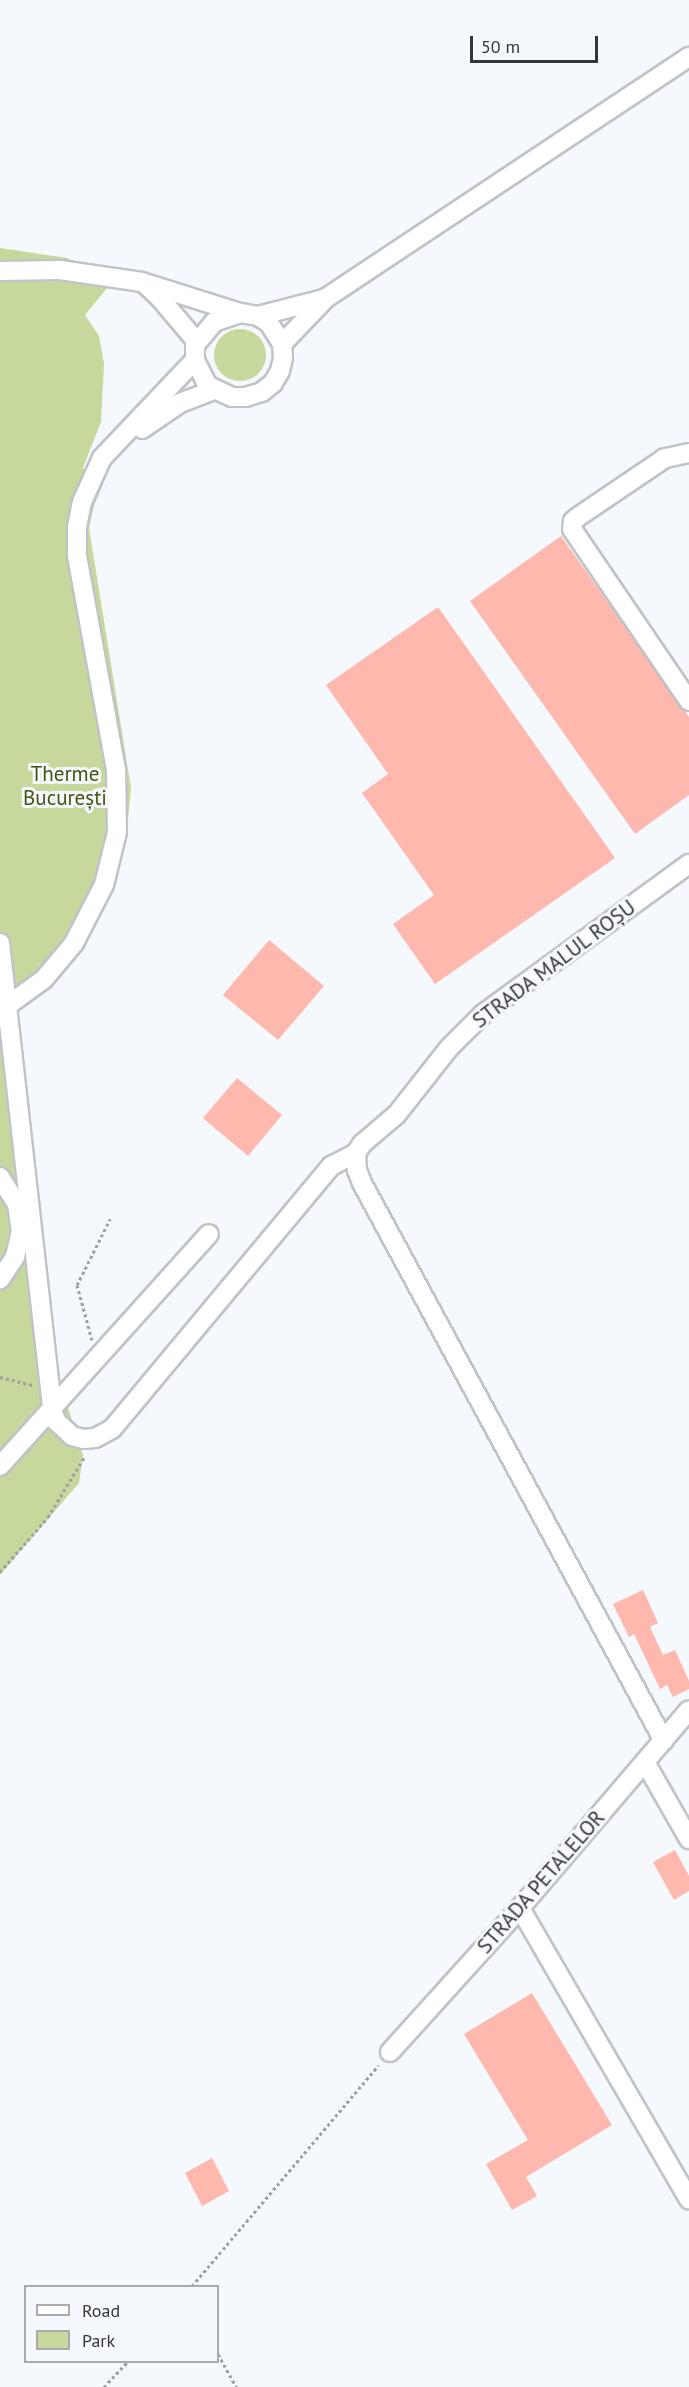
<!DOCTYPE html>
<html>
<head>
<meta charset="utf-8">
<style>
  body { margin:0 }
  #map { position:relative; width:689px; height:2387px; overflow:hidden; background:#f5f8fd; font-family:"PT Sans",sans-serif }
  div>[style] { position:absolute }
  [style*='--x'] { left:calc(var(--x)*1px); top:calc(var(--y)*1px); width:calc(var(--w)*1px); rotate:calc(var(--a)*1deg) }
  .green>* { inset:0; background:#c6d89b }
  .round { border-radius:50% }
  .building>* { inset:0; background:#feb8ae }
  .path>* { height:3px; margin-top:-1.5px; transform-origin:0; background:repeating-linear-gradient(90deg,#9d9fa3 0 3px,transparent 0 6px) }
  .roads { filter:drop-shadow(2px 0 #c0c3c7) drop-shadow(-2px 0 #c0c3c7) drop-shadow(0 2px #c0c3c7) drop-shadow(0 -2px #c0c3c7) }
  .minor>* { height:18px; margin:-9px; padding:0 9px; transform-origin:9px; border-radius:9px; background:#fff }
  span { translate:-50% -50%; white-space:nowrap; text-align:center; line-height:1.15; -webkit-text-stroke:6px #f5f8fd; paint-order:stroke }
  .park-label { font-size:21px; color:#45530f }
  .street-label { font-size:21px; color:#353638 }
  .legend { position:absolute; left:24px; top:2285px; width:195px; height:78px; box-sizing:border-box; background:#f5f8fd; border:2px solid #a8aaae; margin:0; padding:8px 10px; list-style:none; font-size:18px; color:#353638 }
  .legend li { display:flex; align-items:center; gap:12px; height:30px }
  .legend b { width:30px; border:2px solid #a8aaae }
  .scale { position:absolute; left:470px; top:36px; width:128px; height:27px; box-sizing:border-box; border:3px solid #353638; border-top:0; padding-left:8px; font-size:18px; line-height:21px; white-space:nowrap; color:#353638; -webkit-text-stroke:4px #f5f8fd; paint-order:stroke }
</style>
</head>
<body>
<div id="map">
  <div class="green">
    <div style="clip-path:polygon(0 248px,67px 258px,112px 282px,85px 315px,99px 336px,104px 364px,101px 422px,83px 468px,103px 484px,94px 506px,89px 528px,131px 788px,126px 842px,103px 910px,90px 934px,55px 980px,9px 1007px,61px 1386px,83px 1455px,79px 1483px,0 1575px)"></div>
    <div class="round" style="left:214px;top:329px;width:52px;height:52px"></div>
  </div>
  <div class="building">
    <div style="clip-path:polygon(561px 536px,689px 717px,689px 795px,635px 834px,470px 601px)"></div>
    <div style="clip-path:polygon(438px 607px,615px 858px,435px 984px,393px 924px,434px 895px,362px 793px,388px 774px,326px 685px)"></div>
    <div style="clip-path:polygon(269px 940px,324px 986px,278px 1040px,223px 995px)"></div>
    <div style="clip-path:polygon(237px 1078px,282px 1115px,248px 1156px,203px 1118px)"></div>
    <div style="clip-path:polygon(643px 1590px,658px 1623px,650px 1627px,663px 1655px,675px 1650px,689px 1681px,689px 1689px,673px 1697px,667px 1685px,660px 1689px,634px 1634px,629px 1637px,613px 1604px)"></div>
    <div style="clip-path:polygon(675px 1850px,689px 1876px,689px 1891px,674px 1900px,653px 1862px)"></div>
    <div style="clip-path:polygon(532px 1993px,612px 2125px,526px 2177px,537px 2196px,512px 2210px,486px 2164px,528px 2140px,464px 2034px)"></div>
    <div style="clip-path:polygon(212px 2158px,229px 2191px,202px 2206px,185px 2173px)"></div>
  </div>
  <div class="path">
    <div style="--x:92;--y:1340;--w:57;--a:-105.3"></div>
    <div style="--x:77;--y:1285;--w:74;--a:-63.4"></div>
    <div style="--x:0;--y:1377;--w:33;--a:14"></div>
    <div style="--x:0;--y:1572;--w:73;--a:-48.9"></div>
    <div style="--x:48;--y:1517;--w:71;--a:-58.8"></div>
    <div style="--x:192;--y:2286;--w:289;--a:-49.8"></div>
    <div style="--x:218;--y:2354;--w:38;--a:61"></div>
    <div style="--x:104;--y:2387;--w:34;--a:-47"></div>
  </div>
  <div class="roads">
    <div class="minor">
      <div style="--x:0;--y:271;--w:60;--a:-1"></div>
      <div style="--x:60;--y:270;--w:83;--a:8.3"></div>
      <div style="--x:142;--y:282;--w:103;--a:17.6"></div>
      <div style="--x:146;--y:285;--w:18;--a:43"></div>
      <div style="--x:159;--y:297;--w:59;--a:49.8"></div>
      <div style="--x:240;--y:313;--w:18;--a:9"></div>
      <div style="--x:258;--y:316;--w:13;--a:32"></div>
      <div style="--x:269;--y:323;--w:25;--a:58"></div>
      <div style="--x:282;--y:344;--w:14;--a:86"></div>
      <div style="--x:283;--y:358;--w:13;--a:103"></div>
      <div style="--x:280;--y:371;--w:14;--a:120"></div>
      <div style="--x:273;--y:383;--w:14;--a:141"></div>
      <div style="--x:262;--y:392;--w:17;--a:163"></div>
      <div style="--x:246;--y:397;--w:14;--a:180"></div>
      <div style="--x:232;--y:397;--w:26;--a:-155"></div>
      <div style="--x:208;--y:386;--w:29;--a:-117"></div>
      <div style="--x:195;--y:360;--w:15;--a:-90"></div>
      <div style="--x:195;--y:345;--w:30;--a:-50"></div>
      <div style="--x:214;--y:322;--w:28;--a:-19"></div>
      <div style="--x:258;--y:316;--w:68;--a:-14.4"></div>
      <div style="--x:282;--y:344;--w:64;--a:-46.3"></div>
      <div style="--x:326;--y:298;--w:436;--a:-33.6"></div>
      <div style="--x:142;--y:429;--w:46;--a:-34.4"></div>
      <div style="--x:180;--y:403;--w:36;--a:-21"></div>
      <div style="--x:689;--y:453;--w:25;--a:168"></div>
      <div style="--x:665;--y:458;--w:105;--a:145.9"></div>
      <div style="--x:578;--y:517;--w:6;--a:141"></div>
      <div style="--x:573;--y:521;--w:8;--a:97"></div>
      <div style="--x:572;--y:529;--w:208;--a:55.8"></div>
      <div style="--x:0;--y:943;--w:469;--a:83.6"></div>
      <div style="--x:52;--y:1409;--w:13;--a:72"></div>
      <div style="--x:56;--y:1421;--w:22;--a:43"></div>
      <div style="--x:72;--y:1436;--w:12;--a:14"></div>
      <div style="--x:84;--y:1439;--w:11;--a:-5"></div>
      <div style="--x:95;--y:1438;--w:19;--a:-28"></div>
      <div style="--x:112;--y:1429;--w:342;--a:-50.2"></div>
      <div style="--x:331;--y:1166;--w:28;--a:-27"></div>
      <div style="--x:0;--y:1011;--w:54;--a:-36"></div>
      <div style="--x:44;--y:979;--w:47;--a:-50.2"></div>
      <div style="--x:74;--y:943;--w:65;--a:-62.7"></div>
      <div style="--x:104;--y:885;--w:55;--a:-76.2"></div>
      <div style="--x:117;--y:832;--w:62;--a:-90.9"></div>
      <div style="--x:116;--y:770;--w:219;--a:-100.3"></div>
      <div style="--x:77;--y:555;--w:28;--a:-90"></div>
      <div style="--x:77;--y:527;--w:25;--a:-79"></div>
      <div style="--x:82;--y:502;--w:48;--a:-65.6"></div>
      <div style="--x:102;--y:458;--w:135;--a:-46.5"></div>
      <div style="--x:356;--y:1153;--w:17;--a:87"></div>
      <div style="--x:357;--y:1170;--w:14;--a:69"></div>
      <div style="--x:362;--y:1183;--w:634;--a:61.58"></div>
      <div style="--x:356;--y:1153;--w:11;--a:-56"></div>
      <div style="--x:362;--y:1144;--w:46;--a:-40.6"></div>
      <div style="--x:397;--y:1114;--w:84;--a:-51.8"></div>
      <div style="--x:449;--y:1048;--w:48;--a:-45"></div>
      <div style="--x:483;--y:1014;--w:255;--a:-36.1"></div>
      <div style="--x:0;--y:1177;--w:32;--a:58"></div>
      <div style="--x:17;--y:1204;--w:27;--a:82"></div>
      <div style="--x:21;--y:1231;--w:27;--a:103"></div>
      <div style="--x:15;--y:1257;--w:27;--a:124"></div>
      <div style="--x:0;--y:1466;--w:312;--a:-48"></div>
      <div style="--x:645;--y:1762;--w:89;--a:60.3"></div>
      <div style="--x:520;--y:1908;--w:337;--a:59.9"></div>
      <div style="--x:390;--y:2052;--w:194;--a:-47.9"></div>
      <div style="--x:520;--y:1908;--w:260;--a:-49.5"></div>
    </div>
  </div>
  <div class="park-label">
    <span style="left:65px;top:786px">Therme<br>București</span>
  </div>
  <div class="street-label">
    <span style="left:554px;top:964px;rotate:-37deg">STRADA MALUL ROȘU</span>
    <span style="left:541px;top:1882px;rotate:-49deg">STRADA PETALELOR</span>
  </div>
  <ul class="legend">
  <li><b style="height:8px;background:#fff"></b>Road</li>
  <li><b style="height:16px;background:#c6d89b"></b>Park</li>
  </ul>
  <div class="scale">50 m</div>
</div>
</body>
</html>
